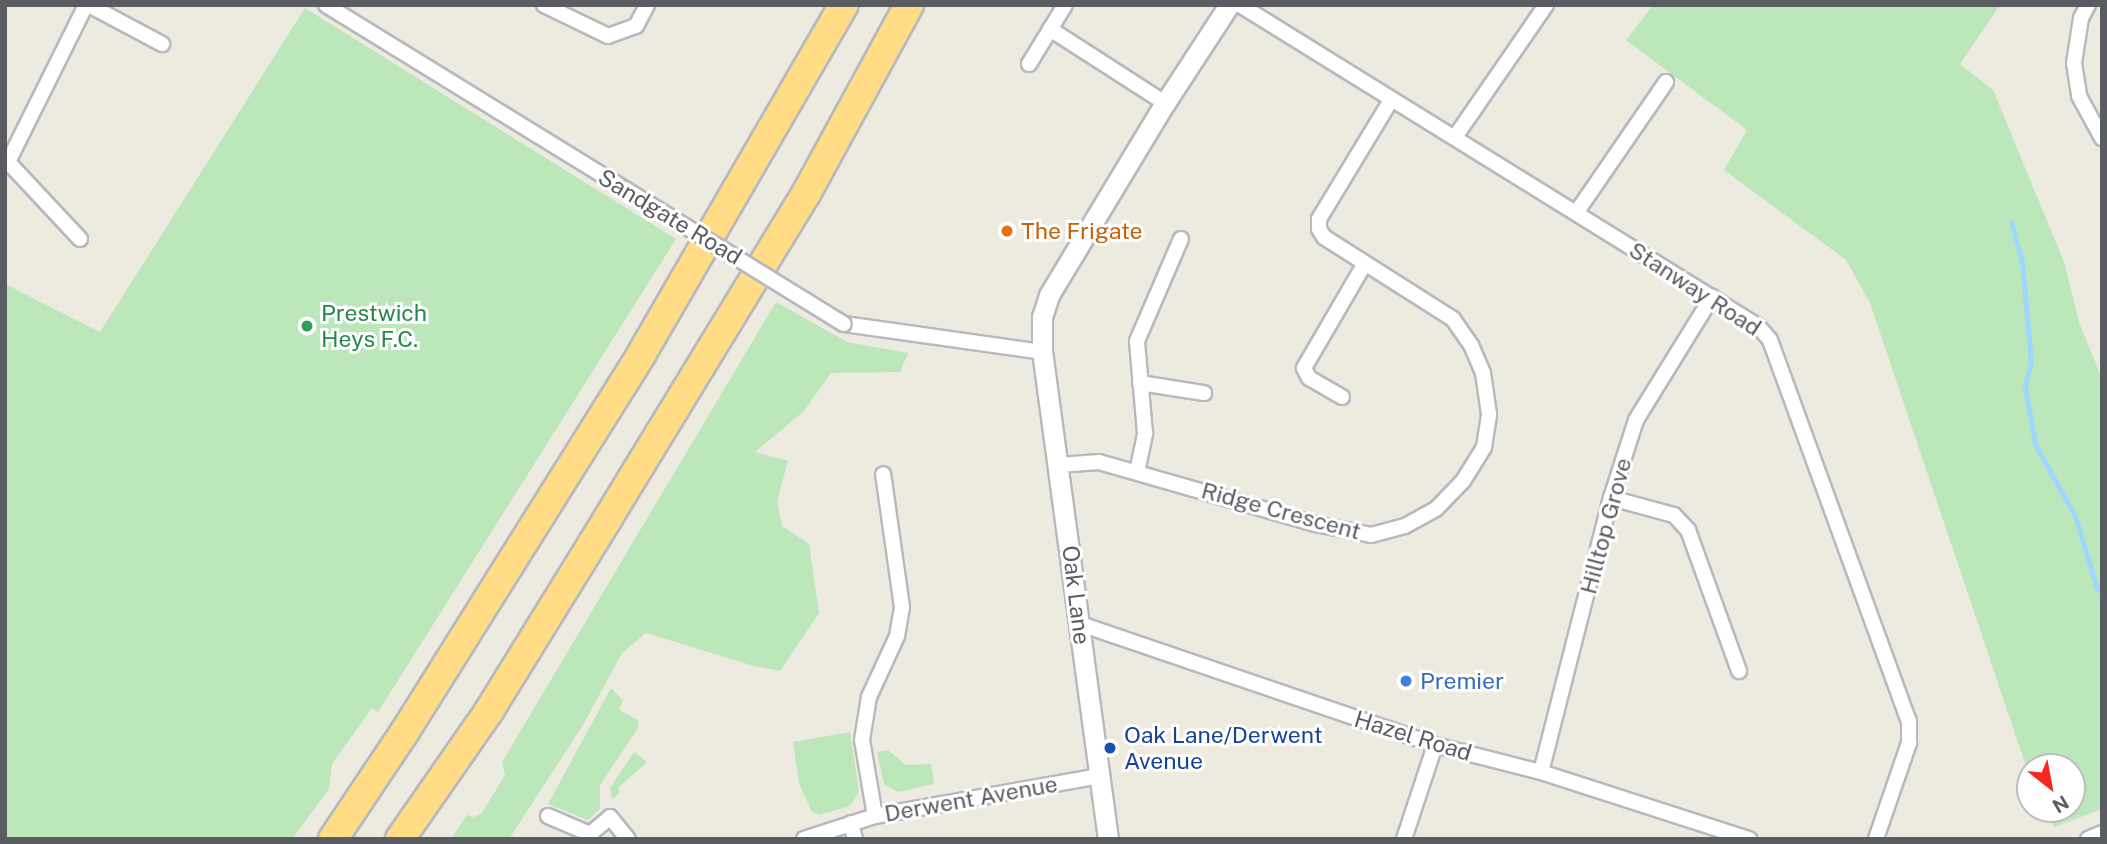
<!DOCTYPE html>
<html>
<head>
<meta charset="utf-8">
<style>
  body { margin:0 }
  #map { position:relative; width:2107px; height:844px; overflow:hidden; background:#edeae0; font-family:"Public Sans",sans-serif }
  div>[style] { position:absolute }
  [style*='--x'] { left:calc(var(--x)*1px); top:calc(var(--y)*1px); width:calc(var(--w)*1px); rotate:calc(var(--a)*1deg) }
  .green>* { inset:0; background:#bce7ba }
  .stream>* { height:5px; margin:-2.5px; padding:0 2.5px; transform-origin:2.5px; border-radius:2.5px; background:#9ed8ff }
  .roads { filter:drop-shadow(2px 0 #b6b9be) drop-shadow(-2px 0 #b6b9be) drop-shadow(0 2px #b6b9be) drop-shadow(0 -2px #b6b9be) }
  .minor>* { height:14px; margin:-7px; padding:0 7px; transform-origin:7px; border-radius:7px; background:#fff }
  .tertiary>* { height:19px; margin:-9.5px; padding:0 9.5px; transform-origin:9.5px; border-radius:9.5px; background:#fff }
  .motorway>* { height:28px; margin:-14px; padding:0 14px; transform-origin:14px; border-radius:14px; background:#ffdc85 }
  .bridges { filter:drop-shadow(2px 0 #b6b9be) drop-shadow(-2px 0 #b6b9be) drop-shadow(0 2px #b6b9be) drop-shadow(0 -2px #b6b9be) }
  .minor-bridge>* { height:14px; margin:-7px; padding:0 7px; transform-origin:7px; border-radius:7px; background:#fff }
  .dots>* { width:19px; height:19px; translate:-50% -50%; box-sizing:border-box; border:4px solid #fff; border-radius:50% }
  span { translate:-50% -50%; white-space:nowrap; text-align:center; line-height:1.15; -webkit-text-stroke:6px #fff; paint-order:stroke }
  .street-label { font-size:23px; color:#595d62 }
  .food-label { font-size:23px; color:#c56008 }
  .left { translate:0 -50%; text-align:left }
  .leisure-label { font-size:23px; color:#27864d }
  .shop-label { font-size:23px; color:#366cbe }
  .transit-label { font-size:23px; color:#164399 }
  .frame { position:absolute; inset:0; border:7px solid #595d62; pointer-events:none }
  .north { position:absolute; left:2016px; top:753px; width:70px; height:70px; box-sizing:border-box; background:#fff; border:2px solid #bdbec0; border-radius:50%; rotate:149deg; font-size:19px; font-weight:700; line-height:28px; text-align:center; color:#595d62 }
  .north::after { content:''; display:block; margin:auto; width:24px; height:32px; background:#f5271e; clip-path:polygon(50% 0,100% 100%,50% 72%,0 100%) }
</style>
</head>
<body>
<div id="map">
  <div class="green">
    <div style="clip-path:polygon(1653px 5px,2000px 5px,1960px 64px,1993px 90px,2064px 262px,2079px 322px,2102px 379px,2102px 809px,2054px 827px,2045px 809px,2072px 809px,2072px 767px,2030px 767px,2030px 778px,1870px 303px,1846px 260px,1724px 170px,1747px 130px,1626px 40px)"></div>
    <div style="clip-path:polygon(305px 8px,676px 239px,378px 712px,372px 708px,332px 764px,329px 789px,292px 839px,5px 839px,5px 284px,100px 332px)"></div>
    <div style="clip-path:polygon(776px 302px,847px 342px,908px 353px,900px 372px,831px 373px,804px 411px,755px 452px,788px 461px,777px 501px,782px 526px,809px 544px,819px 613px,780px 671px,754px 666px,646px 633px,622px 653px,583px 725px,509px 839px,451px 839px,467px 815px,474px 817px,482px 813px,505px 775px,502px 762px)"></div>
    <div style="clip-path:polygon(611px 688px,623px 700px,619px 710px,639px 721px,638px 728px,600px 785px,600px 809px,588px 820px,548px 804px)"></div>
    <div style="clip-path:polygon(850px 732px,859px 791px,850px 806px,819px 815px,812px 812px,799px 783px,793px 742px)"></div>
    <div style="clip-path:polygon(888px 750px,906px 765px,931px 764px,934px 784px,898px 792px,884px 784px,877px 752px)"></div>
    <div style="clip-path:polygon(634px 752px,647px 762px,618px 788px,620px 792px,612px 799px,610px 788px)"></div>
  </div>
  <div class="stream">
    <div style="--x:2011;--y:222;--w:41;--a:74.6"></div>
    <div style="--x:2022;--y:262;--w:100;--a:84.9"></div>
    <div style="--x:2031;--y:362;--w:25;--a:104"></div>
    <div style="--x:2025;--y:386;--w:59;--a:80.2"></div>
    <div style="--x:2035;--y:444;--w:82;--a:60.9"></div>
    <div style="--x:2075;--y:516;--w:76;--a:73.2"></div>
    <div style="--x:2097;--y:589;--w:6;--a:31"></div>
  </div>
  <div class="roads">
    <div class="minor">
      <div style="--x:89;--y:5;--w:83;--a:28.1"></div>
      <div style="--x:326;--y:5;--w:351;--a:31.6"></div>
      <div style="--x:544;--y:5;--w:71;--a:25.8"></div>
      <div style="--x:608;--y:36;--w:30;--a:-20"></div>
      <div style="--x:636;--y:26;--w:24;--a:-62"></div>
      <div style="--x:1240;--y:5;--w:609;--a:31.79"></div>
      <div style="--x:1758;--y:326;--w:18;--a:49"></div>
      <div style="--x:1770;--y:340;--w:406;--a:70"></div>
      <div style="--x:1909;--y:721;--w:22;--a:90"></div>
      <div style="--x:1909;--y:743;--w:102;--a:109"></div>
      <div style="--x:2088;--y:5;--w:15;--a:118"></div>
      <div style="--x:2081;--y:18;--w:46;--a:98.8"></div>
      <div style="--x:2074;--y:63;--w:33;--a:81"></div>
      <div style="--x:2079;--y:96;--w:48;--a:61.3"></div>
      <div style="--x:1050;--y:29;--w:137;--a:32.8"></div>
      <div style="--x:1029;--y:64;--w:69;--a:-58.6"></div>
      <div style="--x:1455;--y:137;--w:160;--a:-55.4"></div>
      <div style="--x:1576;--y:213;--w:159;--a:-55.5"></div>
      <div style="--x:80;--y:239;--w:105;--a:-133.1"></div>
      <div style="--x:8;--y:162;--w:175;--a:-63.6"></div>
      <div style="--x:844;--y:324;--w:200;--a:8"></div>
      <div style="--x:1140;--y:383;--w:65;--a:8.9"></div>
      <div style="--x:1342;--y:397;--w:38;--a:-150"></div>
      <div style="--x:1309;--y:378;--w:11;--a:-117"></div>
      <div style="--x:1304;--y:368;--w:121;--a:-59.8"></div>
      <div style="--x:1059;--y:465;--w:40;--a:-4.3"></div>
      <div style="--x:1099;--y:462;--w:225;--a:16"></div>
      <div style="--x:1315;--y:524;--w:57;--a:11.1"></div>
      <div style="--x:1371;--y:535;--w:35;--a:-15"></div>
      <div style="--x:1405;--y:526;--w:35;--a:-29"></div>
      <div style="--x:1436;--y:509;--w:39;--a:-46"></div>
      <div style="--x:1463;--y:481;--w:40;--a:-58"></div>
      <div style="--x:1484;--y:447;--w:33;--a:-81"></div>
      <div style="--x:1489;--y:414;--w:41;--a:-98.3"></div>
      <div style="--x:1483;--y:373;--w:30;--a:-113"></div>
      <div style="--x:1471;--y:345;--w:32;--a:-125"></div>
      <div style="--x:1453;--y:319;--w:153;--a:-147.6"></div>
      <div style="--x:1324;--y:237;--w:9;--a:-122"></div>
      <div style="--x:1319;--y:229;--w:10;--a:-90"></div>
      <div style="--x:1319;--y:219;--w:139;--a:-58.8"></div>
      <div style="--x:1137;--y:472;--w:40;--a:-78"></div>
      <div style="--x:1145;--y:433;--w:92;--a:-95"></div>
      <div style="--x:1137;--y:341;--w:111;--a:-66.7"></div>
      <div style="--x:1611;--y:498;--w:65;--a:15.1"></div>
      <div style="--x:1674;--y:515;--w:21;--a:47"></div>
      <div style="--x:1688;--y:530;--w:150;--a:70.1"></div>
      <div style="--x:1080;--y:624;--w:375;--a:18.8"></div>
      <div style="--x:1435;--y:745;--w:109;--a:14.3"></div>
      <div style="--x:1541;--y:772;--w:219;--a:17.9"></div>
      <div style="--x:1541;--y:772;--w:283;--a:-75.7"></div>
      <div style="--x:1611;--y:498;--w:82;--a:-72.2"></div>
      <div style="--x:1636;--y:420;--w:145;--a:-58.3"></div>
      <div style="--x:548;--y:816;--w:46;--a:23.2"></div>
      <div style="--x:590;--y:834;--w:26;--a:-40"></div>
      <div style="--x:610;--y:817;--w:28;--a:51"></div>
      <div style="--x:875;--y:816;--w:77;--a:-99.7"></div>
      <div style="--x:862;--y:740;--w:44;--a:-80.8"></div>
      <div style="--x:869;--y:697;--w:67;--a:-65.3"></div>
      <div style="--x:897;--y:636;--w:29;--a:-80"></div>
      <div style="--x:902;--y:607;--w:134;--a:-98.1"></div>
      <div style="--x:851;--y:823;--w:16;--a:76"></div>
      <div style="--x:804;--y:839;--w:75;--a:-17.9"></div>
      <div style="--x:875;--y:816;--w:228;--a:-10.1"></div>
      <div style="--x:1404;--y:839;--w:99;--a:-71.7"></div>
      <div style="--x:2088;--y:839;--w:15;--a:-23"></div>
    </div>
    <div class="tertiary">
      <div style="--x:1108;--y:839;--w:491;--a:-97.7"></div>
      <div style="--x:1042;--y:352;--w:35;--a:-90"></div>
      <div style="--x:1042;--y:317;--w:23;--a:-72"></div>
      <div style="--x:1049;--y:295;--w:224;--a:-58.9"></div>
      <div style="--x:1165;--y:103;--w:117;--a:-56.9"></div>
    </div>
    <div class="motorway">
      <div style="--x:333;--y:839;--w:128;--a:-56.2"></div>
      <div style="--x:404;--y:733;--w:448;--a:-57.9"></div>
      <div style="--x:642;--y:353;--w:402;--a:-59.9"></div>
      <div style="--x:400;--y:839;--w:156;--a:-55.2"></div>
      <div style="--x:489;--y:711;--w:227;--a:-58.3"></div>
      <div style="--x:608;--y:518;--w:382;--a:-58.6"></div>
      <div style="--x:807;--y:192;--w:213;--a:-61.4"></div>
    </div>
  </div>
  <div class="bridges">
    <div class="minor-bridge">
      <div style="--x:625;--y:189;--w:257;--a:31.7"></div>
    </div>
  </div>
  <div class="dots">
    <div style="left:1007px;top:231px;background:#e8710a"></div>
    <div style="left:307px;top:326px;background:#2e9e5b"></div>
    <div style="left:1406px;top:681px;background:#3f7fe0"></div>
    <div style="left:1110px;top:748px;background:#1a4fb4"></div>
  </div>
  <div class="street-label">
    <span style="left:670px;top:217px;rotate:31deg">Sandgate Road</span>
    <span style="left:1695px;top:289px;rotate:33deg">Stanway Road</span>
    <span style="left:1281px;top:511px;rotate:15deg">Ridge Crescent</span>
    <span style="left:1606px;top:526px;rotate:-75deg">Hilltop Grove</span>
    <span style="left:1076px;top:595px;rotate:83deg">Oak Lane</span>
    <span style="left:1413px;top:736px;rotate:17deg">Hazel Road</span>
    <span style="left:971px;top:799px;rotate:-10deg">Derwent Avenue</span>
  </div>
  <div class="food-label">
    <span class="left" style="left:1021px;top:231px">The Frigate</span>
  </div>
  <div class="leisure-label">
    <span class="left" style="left:321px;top:326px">Prestwich<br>Heys F.C.</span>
  </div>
  <div class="shop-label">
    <span class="left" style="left:1420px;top:681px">Premier</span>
  </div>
  <div class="transit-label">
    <span class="left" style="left:1124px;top:748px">Oak Lane/Derwent<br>Avenue</span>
  </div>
  <div class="frame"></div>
  <div class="north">N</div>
</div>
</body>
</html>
